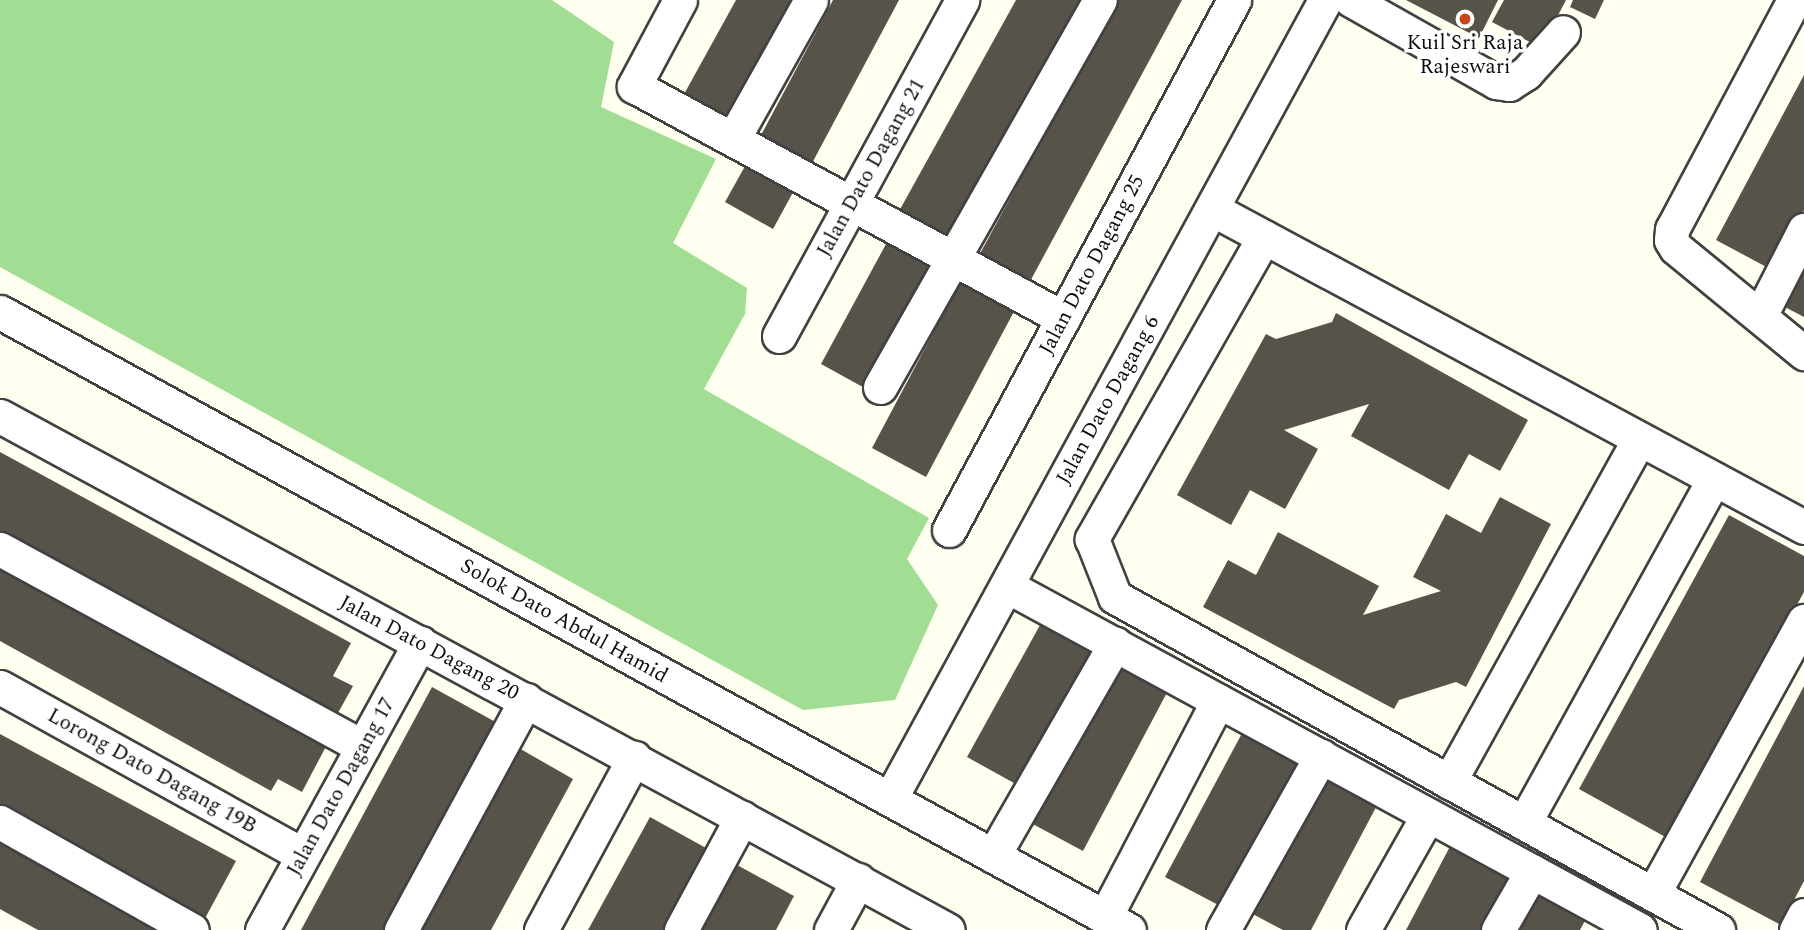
<!DOCTYPE html>
<html>
<head>
<meta charset="utf-8">
<style>
  body { margin:0 }
  #map { position:relative; width:1804px; height:930px; overflow:hidden; background:#feffef; font-family:Spectral,serif }
  div>[style] { position:absolute }
  [style*='--x'] { left:calc(var(--x)*1px); top:calc(var(--y)*1px); width:calc(var(--w)*1px); rotate:calc(var(--a)*1deg) }
  .forest>* { inset:0; background:#a1de94 }
  .building>* { inset:0; background:#58534a }
  .roads { filter:drop-shadow(2px 0 #414141) drop-shadow(-2px 0 #414141) drop-shadow(0 2px #414141) drop-shadow(0 -2px #414141) }
  .minor>* { height:33px; margin:-16.5px; padding:0 16.5px; transform-origin:16.5px; border-radius:16.5px; background:#fff }
  .dots>* { width:19px; height:19px; translate:-50% -50%; box-sizing:border-box; border:4px solid #fff; border-radius:50% }
  span { translate:-50% -50%; white-space:nowrap; text-align:center; line-height:1.15; -webkit-text-stroke:7px #fff; paint-order:stroke }
  .poi-label { font-size:21px; color:#0e0e0e }
  .street-label { font-size:21px; color:#0e0e0e }
</style>
</head>
<body>
<div id="map">
  <div class="forest">
    <div style="clip-path:polygon(0 0,552px 0,614px 42px,601px 107px,716px 159px,673px 243px,747px 288px,745px 314px,704px 389px,929px 518px,907px 559px,938px 605px,895px 700px,803px 710px,0 267px)"></div>
  </div>
  <div class="building">
    <div style="clip-path:polygon(736px 0,799px 0,732px 123px,683px 96px)"></div>
    <div style="clip-path:polygon(833px 0,899px 0,810px 167px,759px 139px)"></div>
    <div style="clip-path:polygon(1016px 0,1088px 0,952px 243px,898px 213px)"></div>
    <div style="clip-path:polygon(1118px 0,1182px 0,1027px 287px,977px 259px)"></div>
    <div style="clip-path:polygon(1406px 0,1498px 0,1479px 38px)"></div>
    <div style="clip-path:polygon(1504px 0,1566px 0,1541px 48px,1492px 22px)"></div>
    <div style="clip-path:polygon(1573px 0,1604px 0,1595px 19px,1570px 7px)"></div>
    <div style="clip-path:polygon(1804px 75px,1804px 210px,1772px 270px,1716px 240px)"></div>
    <div style="clip-path:polygon(749px 159px,797px 185px,773px 229px,725px 202px)"></div>
    <div style="clip-path:polygon(892px 233px,941px 260px,870px 391px,821px 364px)"></div>
    <div style="clip-path:polygon(1804px 262px,1804px 317px,1781px 305px)"></div>
    <div style="clip-path:polygon(965px 273px,1019px 302px,926px 477px,872px 448px)"></div>
    <div style="clip-path:polygon(1336px 313px,1528px 420px,1500px 471px,1469px 454px,1449px 490px,1351px 436px,1369px 404px,1284px 430px,1318px 449px,1285px 509px,1250px 490px,1231px 525px,1177px 495px,1266px 334px,1276px 339px,1332px 322px)"></div>
    <div style="clip-path:polygon(0 452px,351px 643px,333px 676px,353px 686px,334px 720px,0 539px)"></div>
    <div style="clip-path:polygon(1500px 497px,1551px 524px,1466px 687px,1456px 682px,1399px 700px,1394px 709px,1203px 607px,1228px 560px,1256px 575px,1278px 532px,1379px 586px,1363px 615px,1441px 591px,1413px 577px,1446px 514px,1481px 533px)"></div>
    <div style="clip-path:polygon(1729px 515px,1804px 556px,1804px 592px,1669px 839px,1579px 789px)"></div>
    <div style="clip-path:polygon(0 555px,331px 737px,302px 792px,278px 779px,271px 791px,0 641px)"></div>
    <div style="clip-path:polygon(1045px 616px,1099px 646px,1021px 787px,967px 757px)"></div>
    <div style="clip-path:polygon(1117px 656px,1171px 685px,1083px 851px,1029px 822px)"></div>
    <div style="clip-path:polygon(1804px 686px,1804px 881px,1781px 925px,1700px 882px)"></div>
    <div style="clip-path:polygon(432px 687px,501px 725px,391px 930px,301px 930px)"></div>
    <div style="clip-path:polygon(1247px 724px,1307px 757px,1226px 909px,1165px 877px)"></div>
    <div style="clip-path:polygon(0 734px,236px 861px,202px 924px,0 815px)"></div>
    <div style="clip-path:polygon(510px 743px,573px 779px,491px 930px,408px 930px)"></div>
    <div style="clip-path:polygon(1325px 765px,1382px 796px,1311px 930px,1283px 930px,1247px 911px)"></div>
    <div style="clip-path:polygon(650px 817px,715px 853px,673px 930px,588px 930px)"></div>
    <div style="clip-path:polygon(0 833px,178px 930px,38px 930px,16px 918px,0 909px)"></div>
    <div style="clip-path:polygon(1455px 837px,1515px 868px,1483px 930px,1406px 930px)"></div>
    <div style="clip-path:polygon(728px 860px,794px 896px,776px 930px,690px 930px)"></div>
    <div style="clip-path:polygon(1532px 877px,1591px 909px,1580px 930px,1504px 930px)"></div>
  </div>
  <div class="roads">
    <div class="minor">
      <div style="--x:680;--y:0;--w:98;--a:118.1"></div>
      <div style="--x:634;--y:86;--w:488;--a:28.4"></div>
      <div style="--x:1351;--y:0;--w:167;--a:29.5"></div>
      <div style="--x:1496;--y:82;--w:13;--a:9"></div>
      <div style="--x:1509;--y:84;--w:20;--a:-33"></div>
      <div style="--x:1526;--y:73;--w:55;--a:-47.9"></div>
      <div style="--x:1794;--y:0;--w:259;--a:118"></div>
      <div style="--x:1672;--y:229;--w:11;--a:95"></div>
      <div style="--x:1671;--y:240;--w:9;--a:58"></div>
      <div style="--x:1676;--y:248;--w:166;--a:39.4"></div>
      <div style="--x:733;--y:139;--w:159;--a:-60.7"></div>
      <div style="--x:1212;--y:209;--w:672;--a:28.24"></div>
      <div style="--x:1264;--y:237;--w:348;--a:119.7"></div>
      <div style="--x:1092;--y:539;--w:62;--a:68.4"></div>
      <div style="--x:1115;--y:597;--w:689;--a:28.91"></div>
      <div style="--x:0;--y:312;--w:1287;--a:28.7"></div>
      <div style="--x:1760;--y:316;--w:97;--a:-62.9"></div>
      <div style="--x:779;--y:336;--w:383;--a:-61.4"></div>
      <div style="--x:880;--y:387;--w:445;--a:-60.4"></div>
      <div style="--x:0;--y:416;--w:1078;--a:28.47"></div>
      <div style="--x:949;--y:530;--w:602;--a:-61.73"></div>
      <div style="--x:0;--y:549;--w:413;--a:28.6"></div>
      <div style="--x:1007;--y:586;--w:720;--a:28.52"></div>
      <div style="--x:0;--y:687;--w:346;--a:29"></div>
      <div style="--x:1449;--y:782;--w:392;--a:-61"></div>
      <div style="--x:890;--y:799;--w:910;--a:-61.43"></div>
      <div style="--x:0;--y:822;--w:220;--a:29.4"></div>
      <div style="--x:1524;--y:823;--w:393;--a:-61.1"></div>
      <div style="--x:993;--y:856;--w:245;--a:-60.1"></div>
      <div style="--x:1653;--y:894;--w:312;--a:-61.1"></div>
      <div style="--x:1105;--y:917;--w:244;--a:-62.4"></div>
      <div style="--x:262;--y:930;--w:328;--a:-61.2"></div>
      <div style="--x:401;--y:930;--w:262;--a:-61.5"></div>
      <div style="--x:541;--y:930;--w:196;--a:-61.6"></div>
      <div style="--x:681;--y:930;--w:128;--a:-61.6"></div>
      <div style="--x:831;--y:930;--w:57;--a:-61.6"></div>
      <div style="--x:1223;--y:930;--w:200;--a:-60.6"></div>
      <div style="--x:1363;--y:930;--w:132;--a:-60.5"></div>
      <div style="--x:1498;--y:930;--w:68;--a:-60"></div>
      <div style="--x:1796;--y:930;--w:17;--a:-62"></div>
    </div>
  </div>
  <div class="dots">
    <div style="left:1465px;top:19px;background:#c8441c"></div>
  </div>
  <div class="poi-label">
    <span style="left:1465px;top:55px">Kuil Sri Raja<br>Rajeswari</span>
  </div>
  <div class="street-label">
    <span style="left:871px;top:168px;rotate:-61deg">Jalan Dato Dagang 21</span>
    <span style="left:1092px;top:265px;rotate:-62deg">Jalan Dato Dagang 25</span>
    <span style="left:1108px;top:400px;rotate:-61deg">Jalan Dato Dagang 6</span>
    <span style="left:564px;top:621px;rotate:29deg">Solok Dato Abdul Hamid</span>
    <span style="left:429px;top:648px;rotate:28deg">Jalan Dato Dagang 20</span>
    <span style="left:152px;top:771px;rotate:29deg">Lorong Dato Dagang 19B</span>
    <span style="left:341px;top:787px;rotate:-61deg">Jalan Dato Dagang 17</span>
  </div>
</div>
</body>
</html>
